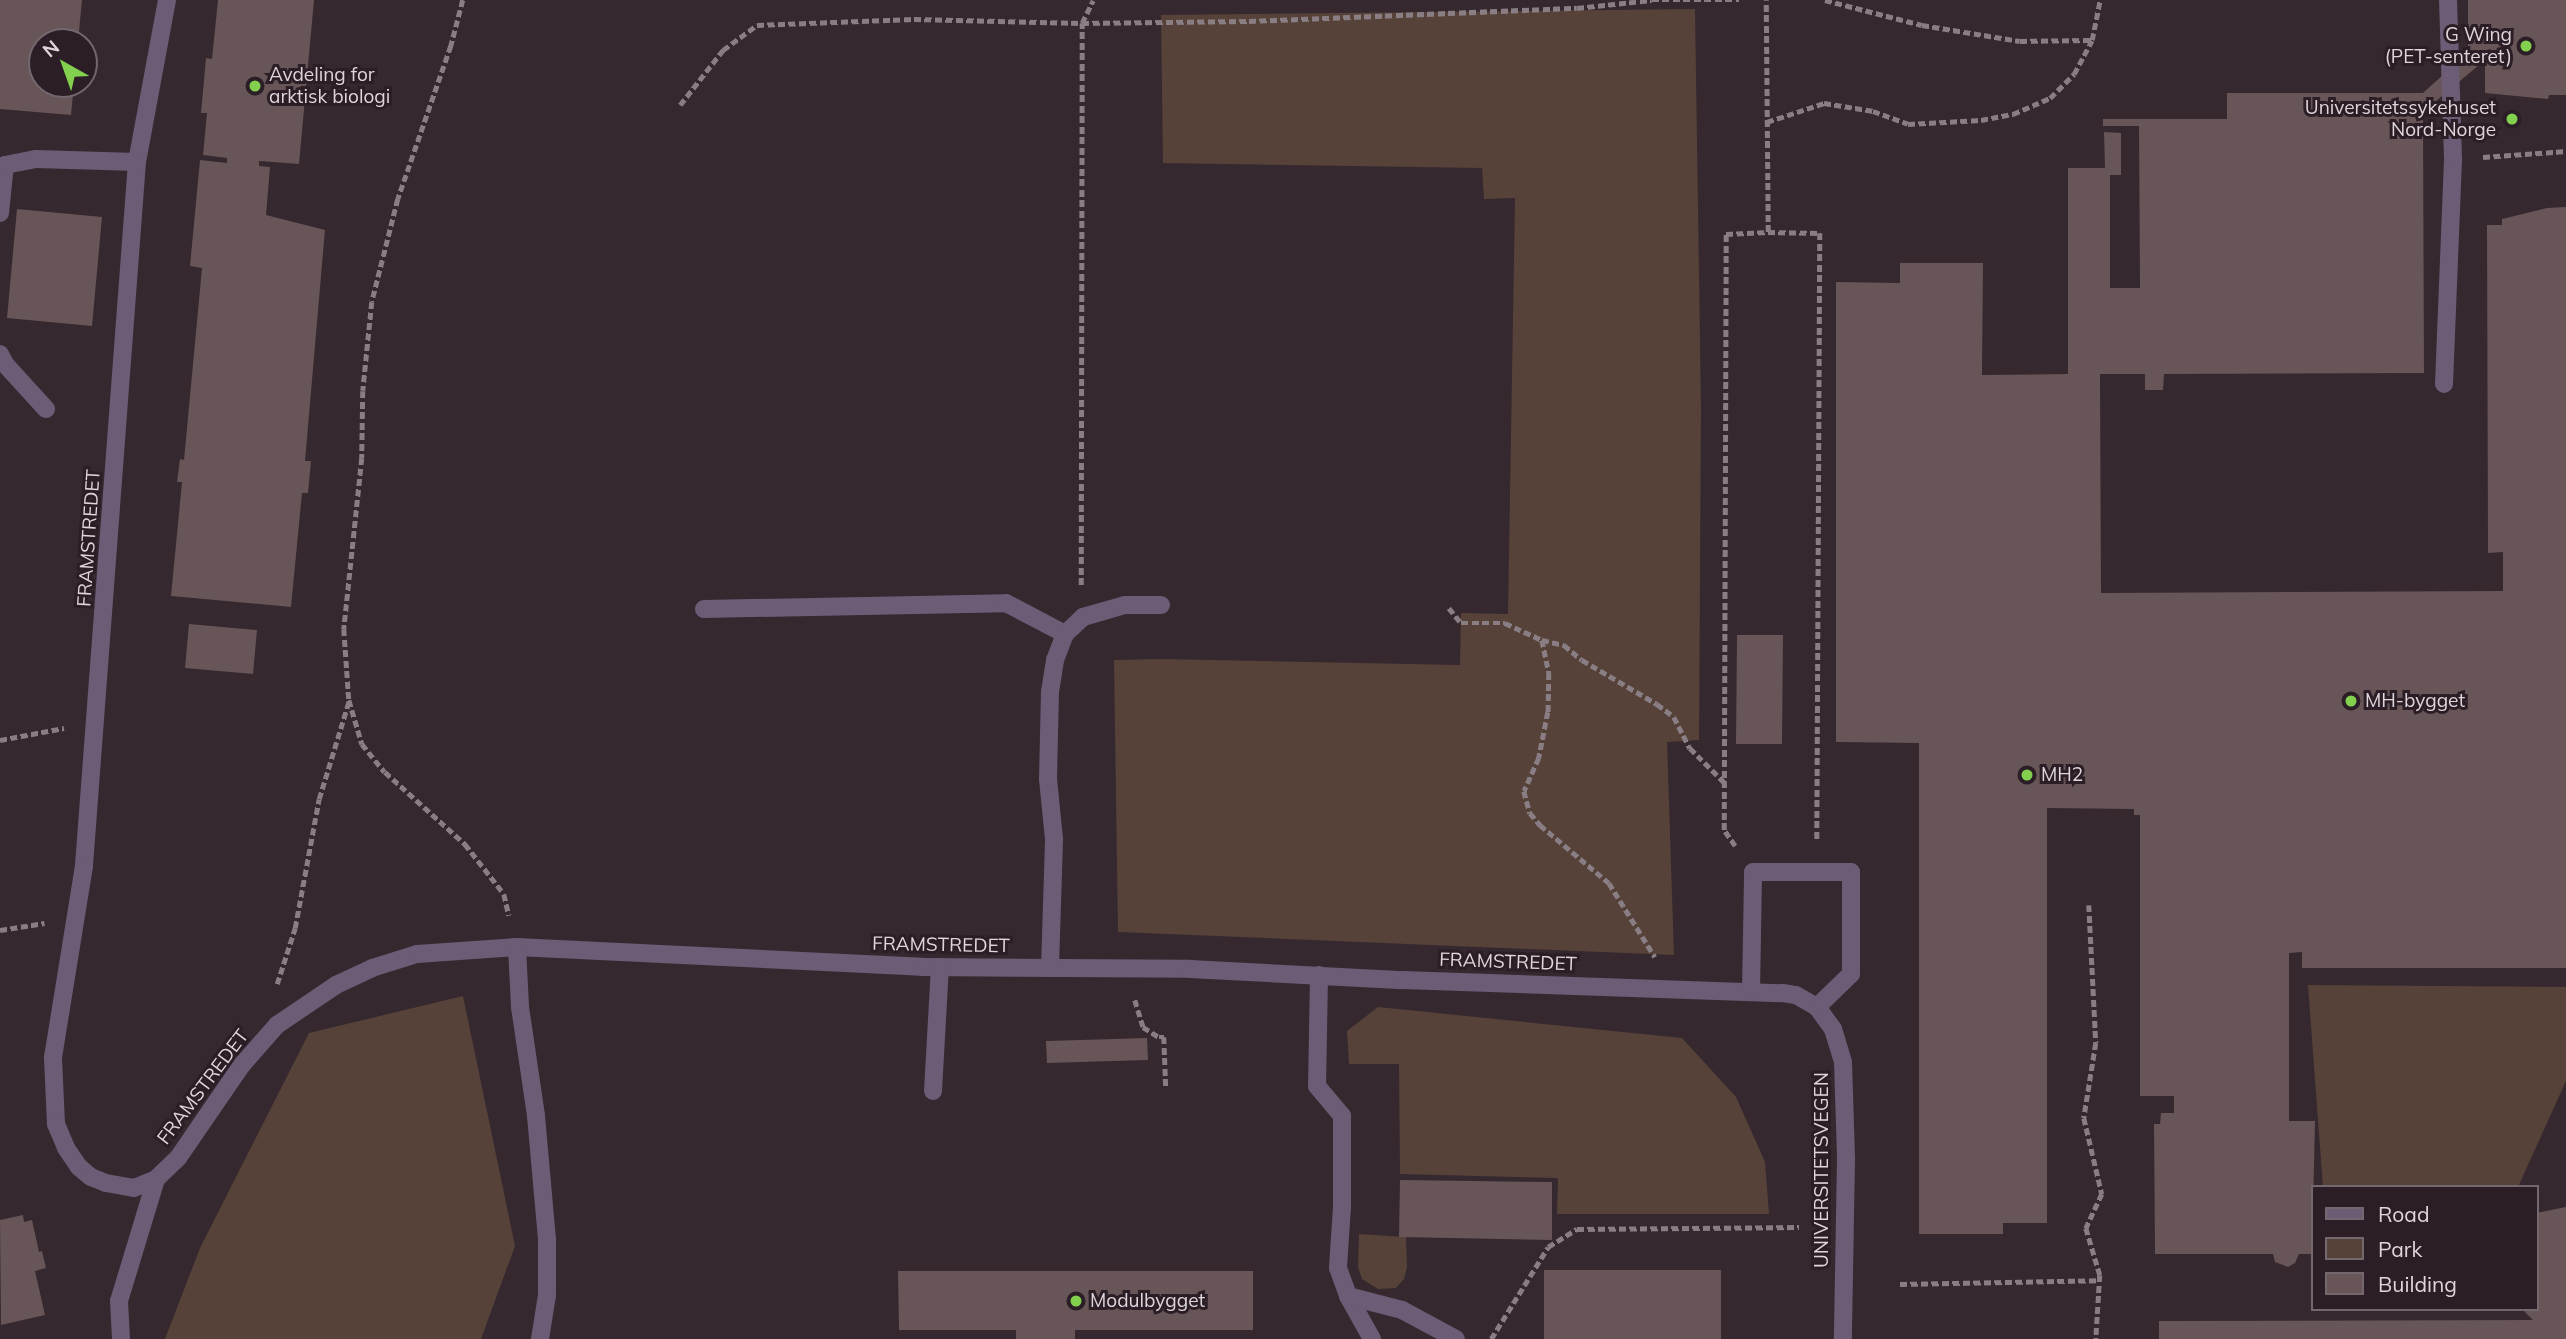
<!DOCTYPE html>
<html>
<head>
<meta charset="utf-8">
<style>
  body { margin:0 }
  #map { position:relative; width:2566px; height:1339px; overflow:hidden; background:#35282f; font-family:Mulish,sans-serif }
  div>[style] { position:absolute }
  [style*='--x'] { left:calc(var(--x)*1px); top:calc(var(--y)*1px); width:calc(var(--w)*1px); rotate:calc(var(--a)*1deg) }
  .green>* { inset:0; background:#564239 }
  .building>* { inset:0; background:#675557 }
  .path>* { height:4.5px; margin-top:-2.25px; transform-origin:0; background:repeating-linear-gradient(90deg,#897e84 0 7px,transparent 0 10.5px) }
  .minor>* { height:18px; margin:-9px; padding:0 9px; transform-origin:9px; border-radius:9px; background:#6c5c76 }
  .dots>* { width:19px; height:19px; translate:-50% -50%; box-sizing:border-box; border:4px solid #2b1e26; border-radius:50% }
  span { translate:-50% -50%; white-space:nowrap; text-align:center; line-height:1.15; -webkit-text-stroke:6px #2b1e26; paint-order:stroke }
  .poi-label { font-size:19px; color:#dfd6db }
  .right { translate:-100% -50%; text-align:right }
  .left { translate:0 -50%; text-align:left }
  .street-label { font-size:19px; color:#dfd6db }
  .legend { position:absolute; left:2311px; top:1185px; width:228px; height:126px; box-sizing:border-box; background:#2b1e26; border:2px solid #73686e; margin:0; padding:9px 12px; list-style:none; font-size:21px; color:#dfd6db }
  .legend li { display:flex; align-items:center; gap:14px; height:35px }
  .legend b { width:35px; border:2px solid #73686e }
  .north { position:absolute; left:28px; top:28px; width:70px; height:70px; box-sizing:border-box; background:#2b1e26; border:2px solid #73686e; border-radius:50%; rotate:320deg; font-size:19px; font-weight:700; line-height:28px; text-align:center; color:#dfd6db }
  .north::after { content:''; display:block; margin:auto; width:24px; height:32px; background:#83d04e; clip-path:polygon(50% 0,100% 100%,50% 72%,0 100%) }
</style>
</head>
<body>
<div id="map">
  <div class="green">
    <div style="clip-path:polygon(1695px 9px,1701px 409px,1699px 740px,1667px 742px,1674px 955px,1118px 932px,1114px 660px,1161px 659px,1460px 665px,1461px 613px,1508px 614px,1515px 198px,1484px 199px,1482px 168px,1163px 163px,1161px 15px)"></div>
    <div style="clip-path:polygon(2308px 985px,2566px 987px,2566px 1081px,2518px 1187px,2323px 1187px)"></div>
    <div style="clip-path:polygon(463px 996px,515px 1246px,481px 1339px,165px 1339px,200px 1248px,309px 1033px)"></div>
    <div style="clip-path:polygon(1378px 1007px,1682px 1038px,1736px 1097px,1765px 1162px,1769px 1214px,1557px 1214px,1558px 1178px,1400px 1174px,1399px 1064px,1349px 1064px,1347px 1031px)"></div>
    <div style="clip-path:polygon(1359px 1234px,1406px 1237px,1407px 1267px,1404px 1279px,1396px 1288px,1378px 1289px,1362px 1279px,1358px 1267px)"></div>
  </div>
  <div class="building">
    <div style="clip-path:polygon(0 0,82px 0,78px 42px,42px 42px,42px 84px,74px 84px,71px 115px,0 109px)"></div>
    <div style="clip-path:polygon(218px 0,314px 0,299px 164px,259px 161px,259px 166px,270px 167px,266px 215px,325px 230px,305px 461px,311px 461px,308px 493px,302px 493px,291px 607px,171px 596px,182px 482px,177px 482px,180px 459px,184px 460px,202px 268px,190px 266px,200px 160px,227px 163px,227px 158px,203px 155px,207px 113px,201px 113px,206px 58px,212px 59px)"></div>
    <div style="clip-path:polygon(2468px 0,2566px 0,2566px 95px,2549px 95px,2548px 99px,2485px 93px,2485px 60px,2423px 112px,2424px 373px,2164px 374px,2163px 390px,2145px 390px,2145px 374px,2100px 374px,2101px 593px,2503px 591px,2503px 552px,2488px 553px,2487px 225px,2502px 225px,2502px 219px,2547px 208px,2566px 207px,2566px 968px,2302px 968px,2302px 952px,2289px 953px,2289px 1121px,2315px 1121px,2312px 1254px,2299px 1254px,2295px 1263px,2288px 1267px,2275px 1262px,2273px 1254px,2155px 1254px,2154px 1124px,2160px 1124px,2161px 1113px,2174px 1113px,2174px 1096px,2140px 1096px,2140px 815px,2134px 815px,2134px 809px,2047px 808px,2047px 1223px,2003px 1223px,2003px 1234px,1919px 1234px,1919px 743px,1836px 742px,1836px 282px,1900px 283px,1900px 263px,1983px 263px,1982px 375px,2068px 374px,2068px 168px,2105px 168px,2104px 132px,2121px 133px,2121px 175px,2110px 175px,2110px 288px,2140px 288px,2139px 126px,2103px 126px,2103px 119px,2227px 119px,2227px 93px,2423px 93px,2468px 52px)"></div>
    <div style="clip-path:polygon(84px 44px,92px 45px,89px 74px,84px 74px)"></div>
    <div style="clip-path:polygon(17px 209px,102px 217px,92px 326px,7px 318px)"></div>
    <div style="clip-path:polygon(189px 624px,257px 630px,253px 674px,185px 668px)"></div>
    <div style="clip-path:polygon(1737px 635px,1783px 635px,1782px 744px,1736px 744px)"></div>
    <div style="clip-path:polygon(1147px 1038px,1148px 1060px,1047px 1063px,1046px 1041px)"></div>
    <div style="clip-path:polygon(1400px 1180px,1552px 1182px,1552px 1240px,1399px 1237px)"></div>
    <div style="clip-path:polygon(2566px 1207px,2566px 1339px,2159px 1339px,2159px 1321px,2533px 1320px,2522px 1309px,2536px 1309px,2536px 1213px)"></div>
    <div style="clip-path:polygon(23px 1215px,24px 1222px,32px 1220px,39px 1252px,42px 1251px,46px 1268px,35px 1271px,45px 1315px,1px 1325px,0 1220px)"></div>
    <div style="clip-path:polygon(1544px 1270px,1721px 1270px,1721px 1339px,1544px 1339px)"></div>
    <div style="clip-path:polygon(898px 1271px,1253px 1271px,1253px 1330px,1075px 1330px,1075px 1339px,1016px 1339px,1016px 1330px,899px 1330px)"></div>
  </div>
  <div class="path">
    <div style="--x:463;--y:0;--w:48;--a:104.6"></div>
    <div style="--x:451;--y:46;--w:162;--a:109.1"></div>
    <div style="--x:398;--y:199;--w:106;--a:104.2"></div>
    <div style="--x:372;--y:302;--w:89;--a:95.8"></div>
    <div style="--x:363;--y:391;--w:67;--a:90.9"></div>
    <div style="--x:362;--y:458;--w:172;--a:96"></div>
    <div style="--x:344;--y:629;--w:71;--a:86"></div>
    <div style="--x:349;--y:700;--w:46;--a:73.5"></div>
    <div style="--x:362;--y:744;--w:36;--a:51"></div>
    <div style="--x:385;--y:772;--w:108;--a:42"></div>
    <div style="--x:465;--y:844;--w:63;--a:52"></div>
    <div style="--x:504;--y:894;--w:22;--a:77"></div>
    <div style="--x:1825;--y:0;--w:100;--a:14.5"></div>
    <div style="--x:1922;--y:25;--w:99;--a:9.3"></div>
    <div style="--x:2020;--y:41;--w:72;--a:-0.8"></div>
    <div style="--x:680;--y:105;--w:70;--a:-52"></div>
    <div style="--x:723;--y:50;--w:42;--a:-36.3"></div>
    <div style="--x:757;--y:25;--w:157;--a:-2.2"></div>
    <div style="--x:914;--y:19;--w:168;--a:1.4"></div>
    <div style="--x:1082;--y:23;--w:167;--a:-0.7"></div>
    <div style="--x:1249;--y:21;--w:328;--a:-2.3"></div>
    <div style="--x:1577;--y:8;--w:75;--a:-6.1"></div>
    <div style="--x:1652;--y:0;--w:87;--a:0"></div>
    <div style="--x:1767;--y:122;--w:60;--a:-18.4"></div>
    <div style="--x:1824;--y:103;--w:50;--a:9.3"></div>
    <div style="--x:1873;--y:111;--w:37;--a:20"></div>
    <div style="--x:1908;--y:124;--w:73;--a:-3.1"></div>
    <div style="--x:1981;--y:120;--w:33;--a:-11"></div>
    <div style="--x:2013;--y:114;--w:40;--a:-23.4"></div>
    <div style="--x:2050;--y:98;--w:34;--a:-45"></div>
    <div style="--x:2074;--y:74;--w:38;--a:-62"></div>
    <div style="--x:2092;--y:40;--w:41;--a:-78.7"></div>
    <div style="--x:2483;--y:157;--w:83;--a:-4.1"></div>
    <div style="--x:1768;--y:232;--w:52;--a:1.1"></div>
    <div style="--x:1820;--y:233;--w:608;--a:90.28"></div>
    <div style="--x:1081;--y:585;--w:562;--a:-89.9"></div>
    <div style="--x:1082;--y:23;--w:25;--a:-64"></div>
    <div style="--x:1449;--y:608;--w:19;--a:51"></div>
    <div style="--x:1461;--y:623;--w:44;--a:0"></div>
    <div style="--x:1505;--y:623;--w:41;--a:24.7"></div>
    <div style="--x:1542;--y:640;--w:34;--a:78"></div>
    <div style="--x:1549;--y:673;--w:39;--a:91"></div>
    <div style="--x:1548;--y:712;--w:47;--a:101.1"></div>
    <div style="--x:1539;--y:758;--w:36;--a:114"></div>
    <div style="--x:1524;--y:791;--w:23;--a:75"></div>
    <div style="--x:1530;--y:813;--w:16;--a:50"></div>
    <div style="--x:1540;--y:825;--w:90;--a:40"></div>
    <div style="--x:1609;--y:883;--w:87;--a:58.1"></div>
    <div style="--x:1542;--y:640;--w:23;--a:13"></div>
    <div style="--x:1564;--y:645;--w:23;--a:40"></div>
    <div style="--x:1582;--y:660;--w:87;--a:30.4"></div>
    <div style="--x:1657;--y:704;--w:21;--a:37"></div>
    <div style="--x:1674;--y:717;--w:35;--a:63"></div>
    <div style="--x:1690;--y:748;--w:48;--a:45"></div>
    <div style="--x:0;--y:740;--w:65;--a:-10.6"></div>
    <div style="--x:1735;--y:846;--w:19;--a:-125"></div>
    <div style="--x:1724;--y:830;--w:596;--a:-89.81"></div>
    <div style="--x:1726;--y:234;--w:42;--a:-2.7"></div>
    <div style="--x:1768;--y:232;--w:232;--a:-90.5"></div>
    <div style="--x:2089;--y:905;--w:138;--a:87.1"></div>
    <div style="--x:2096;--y:1043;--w:76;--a:99.1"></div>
    <div style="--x:2084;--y:1118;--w:78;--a:76.7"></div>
    <div style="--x:2102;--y:1194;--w:38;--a:115"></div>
    <div style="--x:2086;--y:1228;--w:49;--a:73.4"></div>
    <div style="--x:2100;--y:1275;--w:64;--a:93.6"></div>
    <div style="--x:0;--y:930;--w:45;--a:-9"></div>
    <div style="--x:277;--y:984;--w:59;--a:-72.2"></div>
    <div style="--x:295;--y:928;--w:131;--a:-79.5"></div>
    <div style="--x:319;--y:799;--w:102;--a:-73"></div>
    <div style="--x:1135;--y:1000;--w:28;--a:73"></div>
    <div style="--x:1143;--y:1027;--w:19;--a:32"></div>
    <div style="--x:1159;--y:1037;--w:5;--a:0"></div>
    <div style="--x:1164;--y:1037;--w:51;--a:87.8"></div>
    <div style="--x:1900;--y:1284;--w:200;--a:-1.1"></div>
    <div style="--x:1491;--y:1339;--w:108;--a:-58.2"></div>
    <div style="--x:1548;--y:1247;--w:34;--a:-32"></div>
    <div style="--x:1577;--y:1229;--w:222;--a:-0.5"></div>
  </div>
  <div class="minor">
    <div style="--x:167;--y:0;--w:165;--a:100.5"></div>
    <div style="--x:137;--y:162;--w:706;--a:94.31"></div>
    <div style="--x:84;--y:866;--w:194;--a:99.2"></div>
    <div style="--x:53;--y:1058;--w:66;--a:87.4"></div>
    <div style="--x:56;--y:1124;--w:26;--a:67"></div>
    <div style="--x:66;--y:1148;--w:23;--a:56"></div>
    <div style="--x:79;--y:1167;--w:16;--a:40"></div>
    <div style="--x:91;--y:1177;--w:16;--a:22"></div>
    <div style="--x:106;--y:1183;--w:28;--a:10"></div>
    <div style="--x:134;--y:1188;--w:24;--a:-22"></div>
    <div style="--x:156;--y:1179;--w:30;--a:-44"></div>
    <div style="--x:178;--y:1158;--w:112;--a:-55.6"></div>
    <div style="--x:241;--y:1066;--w:55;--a:-48.7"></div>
    <div style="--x:277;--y:1025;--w:71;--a:-34.1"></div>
    <div style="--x:336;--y:985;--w:40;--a:-25"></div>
    <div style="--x:372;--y:968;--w:47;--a:-17.3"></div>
    <div style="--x:417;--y:954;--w:100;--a:-4"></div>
    <div style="--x:517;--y:947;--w:405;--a:2.8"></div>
    <div style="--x:922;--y:967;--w:268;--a:0.4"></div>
    <div style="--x:1190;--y:969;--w:213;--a:3"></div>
    <div style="--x:1403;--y:980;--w:380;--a:2"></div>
    <div style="--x:1783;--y:993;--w:13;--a:9"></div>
    <div style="--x:1796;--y:995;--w:24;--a:30"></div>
    <div style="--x:1817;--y:1007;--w:27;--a:54"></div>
    <div style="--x:1833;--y:1029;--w:34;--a:73"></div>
    <div style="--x:1843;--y:1062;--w:97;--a:88.2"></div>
    <div style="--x:1846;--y:1159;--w:180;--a:91"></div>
    <div style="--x:0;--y:213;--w:48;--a:-84.1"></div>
    <div style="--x:5;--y:165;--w:32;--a:-11"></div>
    <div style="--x:36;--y:159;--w:101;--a:1.7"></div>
    <div style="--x:0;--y:354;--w:11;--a:63"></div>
    <div style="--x:5;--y:364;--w:61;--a:47.7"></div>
    <div style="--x:2444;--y:384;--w:225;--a:-87.7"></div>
    <div style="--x:2453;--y:159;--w:159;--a:-91.8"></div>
    <div style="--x:704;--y:609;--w:302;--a:-1.1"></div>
    <div style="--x:1006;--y:603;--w:67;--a:27.7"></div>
    <div style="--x:517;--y:947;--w:60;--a:87.1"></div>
    <div style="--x:520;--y:1007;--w:110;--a:81.6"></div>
    <div style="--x:536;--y:1116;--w:124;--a:84.9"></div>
    <div style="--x:547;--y:1240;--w:55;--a:90"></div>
    <div style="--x:547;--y:1295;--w:45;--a:99"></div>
    <div style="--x:1050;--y:968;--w:129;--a:-88.2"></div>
    <div style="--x:1054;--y:839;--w:60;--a:-95.7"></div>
    <div style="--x:1048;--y:779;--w:87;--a:-88.7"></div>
    <div style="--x:1050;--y:692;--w:32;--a:-81"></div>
    <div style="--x:1055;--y:660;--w:28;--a:-69"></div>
    <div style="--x:1065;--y:634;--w:25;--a:-43"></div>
    <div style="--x:1083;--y:617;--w:44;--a:-15.9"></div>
    <div style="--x:1125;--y:605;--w:36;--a:0"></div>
    <div style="--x:1319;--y:975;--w:111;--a:91"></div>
    <div style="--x:1317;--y:1086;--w:39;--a:50"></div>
    <div style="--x:1342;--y:1116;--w:91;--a:90"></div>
    <div style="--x:1342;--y:1207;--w:61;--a:93.8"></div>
    <div style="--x:1338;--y:1268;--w:30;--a:70"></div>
    <div style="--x:1348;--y:1296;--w:49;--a:60.8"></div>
    <div style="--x:1751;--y:991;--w:119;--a:-89"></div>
    <div style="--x:1753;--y:872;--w:98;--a:0"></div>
    <div style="--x:1851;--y:872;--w:102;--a:90"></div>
    <div style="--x:1851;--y:974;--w:47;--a:135.9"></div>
    <div style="--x:933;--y:1091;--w:124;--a:-86.8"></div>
    <div style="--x:1348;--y:1296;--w:56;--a:14.5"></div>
    <div style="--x:1402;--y:1310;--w:61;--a:28.2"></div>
    <div style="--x:121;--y:1339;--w:38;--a:-93"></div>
    <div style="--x:119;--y:1301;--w:127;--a:-73.1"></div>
  </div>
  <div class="dots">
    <div style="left:2526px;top:46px;background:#83d04e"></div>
    <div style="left:255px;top:86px;background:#83d04e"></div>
    <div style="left:2512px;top:119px;background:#83d04e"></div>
    <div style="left:2351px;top:701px;background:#83d04e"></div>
    <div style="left:2027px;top:775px;background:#83d04e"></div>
    <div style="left:1076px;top:1301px;background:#83d04e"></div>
  </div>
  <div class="poi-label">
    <span class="right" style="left:2512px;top:46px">G Wing<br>(PET-senteret)</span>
    <span class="left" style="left:269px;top:86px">Avdeling for<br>arktisk biologi</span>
    <span class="right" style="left:2496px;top:119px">Universitetssykehuset<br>Nord-Norge</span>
    <span class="left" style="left:2365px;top:701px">MH-bygget</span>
    <span class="left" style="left:2041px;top:775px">MH2</span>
    <span class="left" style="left:1090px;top:1301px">Modulbygget</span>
  </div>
  <div class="street-label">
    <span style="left:89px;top:538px;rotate:-86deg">FRAMSTREDET</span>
    <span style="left:941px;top:945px;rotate:1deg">FRAMSTREDET</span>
    <span style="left:1508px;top:962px;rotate:2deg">FRAMSTREDET</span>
    <span style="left:203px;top:1087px;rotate:-53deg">FRAMSTREDET</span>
    <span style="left:1822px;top:1170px;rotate:-90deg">UNIVERSITETSVEGEN</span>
  </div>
  <ul class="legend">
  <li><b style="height:9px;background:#6c5c76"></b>Road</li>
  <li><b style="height:19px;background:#564239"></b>Park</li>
  <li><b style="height:19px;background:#675557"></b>Building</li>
  </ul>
  <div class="north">N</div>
</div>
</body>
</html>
